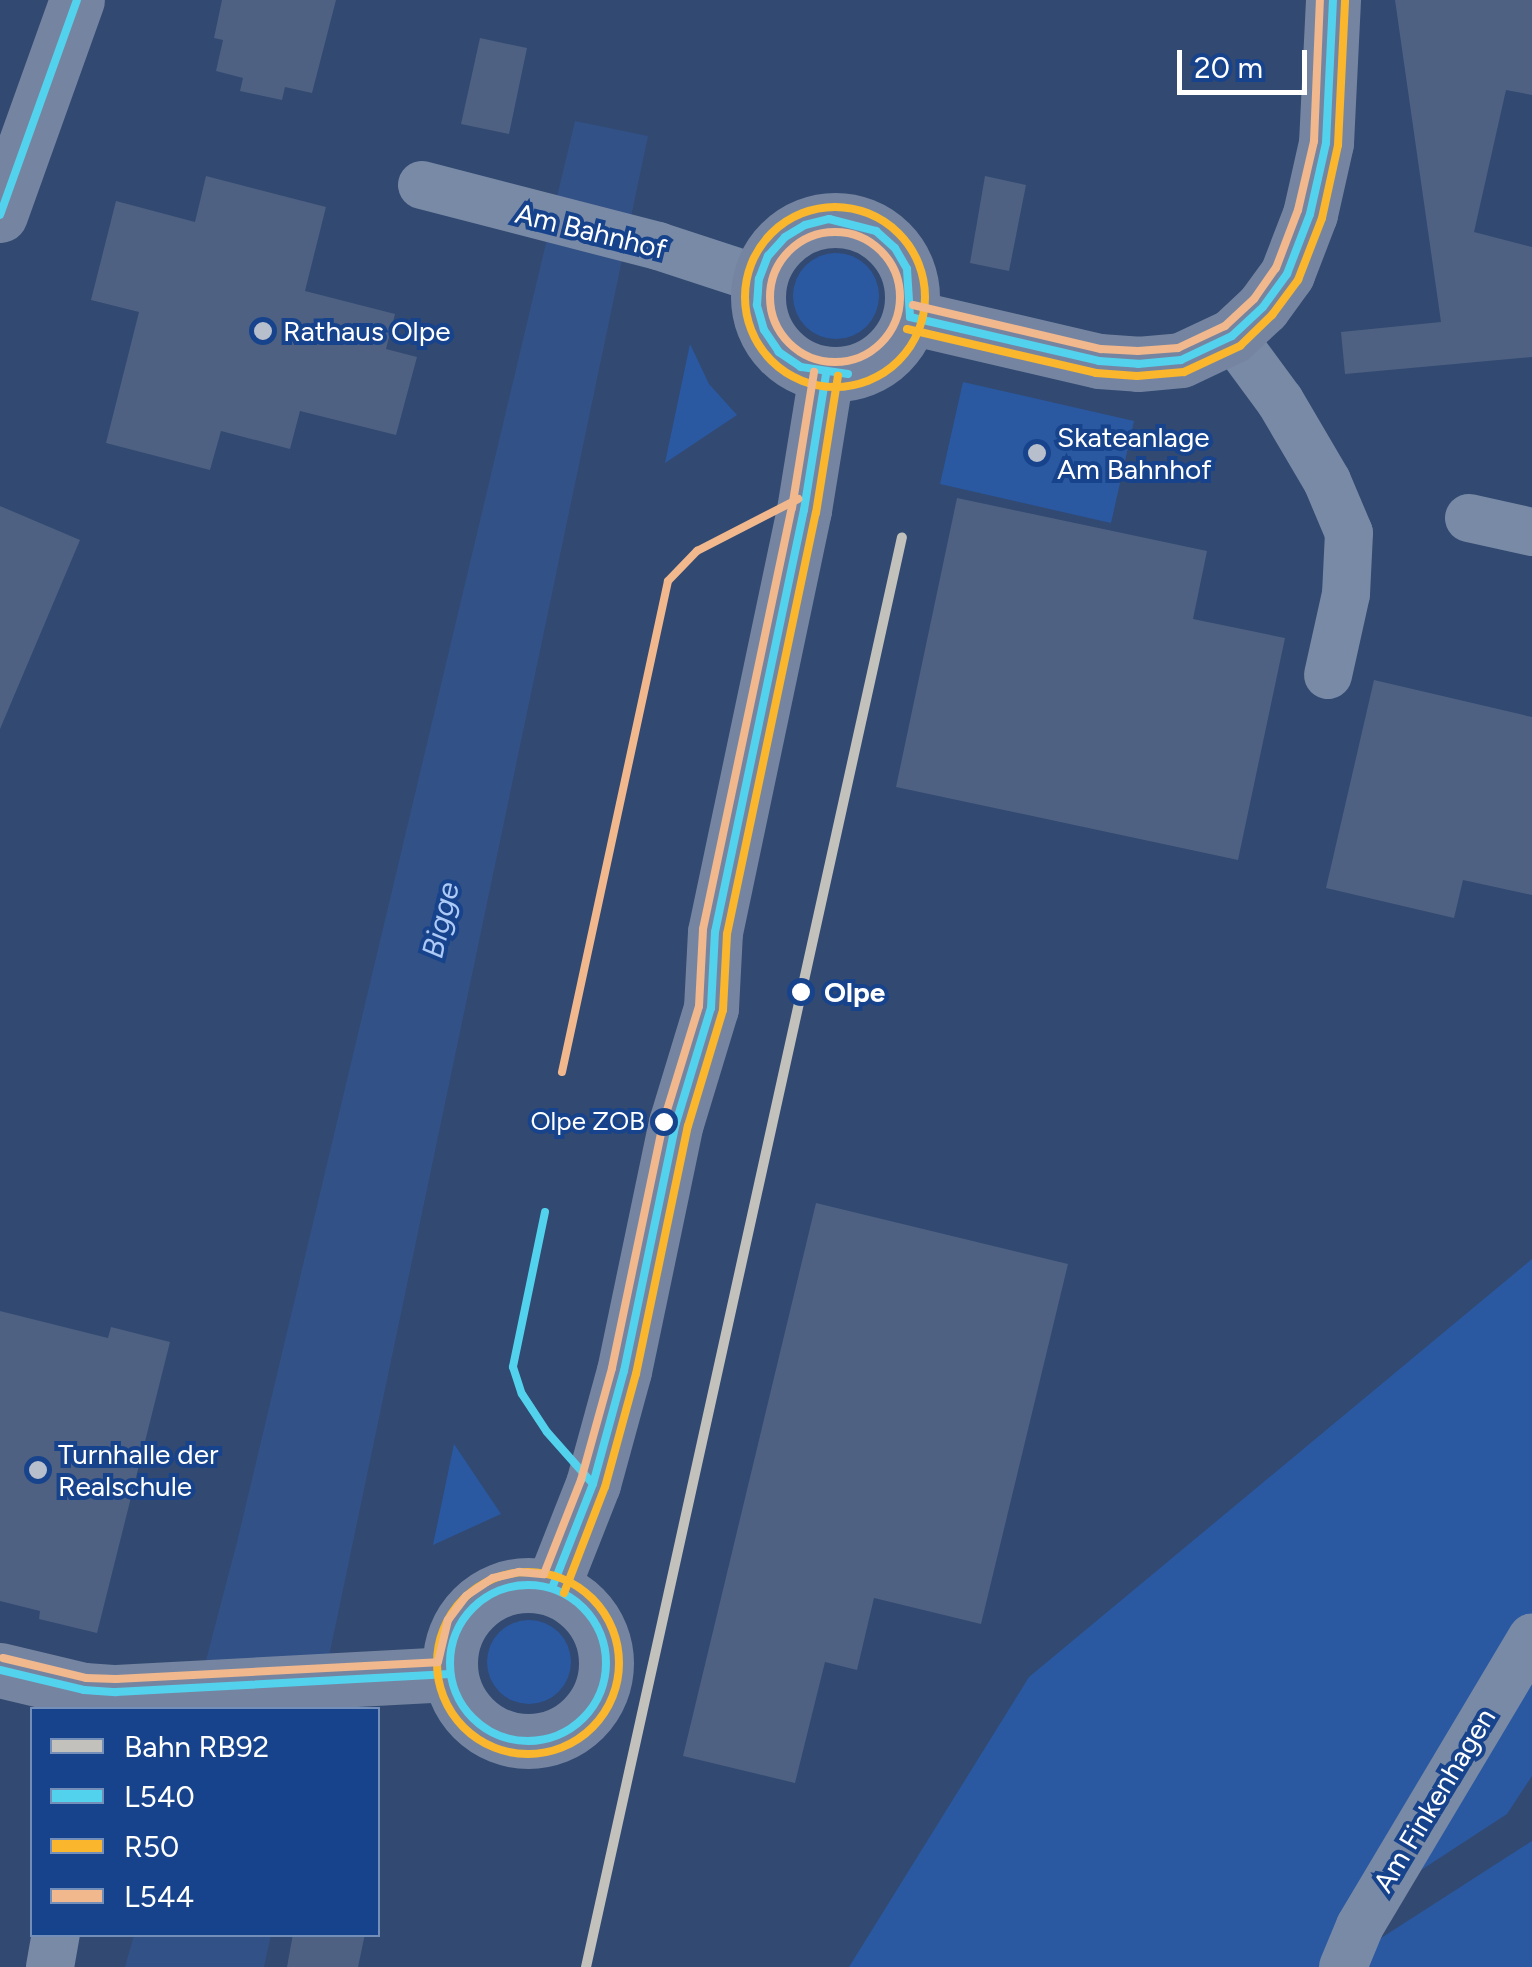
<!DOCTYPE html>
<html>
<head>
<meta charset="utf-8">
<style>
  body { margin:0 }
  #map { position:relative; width:1532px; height:1967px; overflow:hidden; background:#324971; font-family:Figtree,sans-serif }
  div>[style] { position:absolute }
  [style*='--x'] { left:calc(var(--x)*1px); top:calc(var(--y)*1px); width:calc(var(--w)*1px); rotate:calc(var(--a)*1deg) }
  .green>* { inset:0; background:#2a59a2 }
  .round { border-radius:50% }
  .water>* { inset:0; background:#325186 }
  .building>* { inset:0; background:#4e6182 }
  .street>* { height:48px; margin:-24px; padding:0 24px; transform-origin:24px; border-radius:24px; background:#798aa6 }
  .secondary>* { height:55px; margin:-27.5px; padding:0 27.5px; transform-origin:27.5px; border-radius:27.5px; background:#7585a1 }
  .secondary>.ring { margin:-27.5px; padding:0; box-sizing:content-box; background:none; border:55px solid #7585a1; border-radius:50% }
  .bus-1>* { height:8px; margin:-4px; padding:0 4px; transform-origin:4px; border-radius:4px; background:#53d2ee }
  .bus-1>.ring { margin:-4px; padding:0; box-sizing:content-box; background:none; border:8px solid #53d2ee; border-radius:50% }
  .bus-2>* { height:8px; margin:-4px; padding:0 4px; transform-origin:4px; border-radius:4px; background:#fab62d }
  .bus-2>.ring { margin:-4px; padding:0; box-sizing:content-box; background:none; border:8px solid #fab62d; border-radius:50% }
  .bus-3>* { height:8px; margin:-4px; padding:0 4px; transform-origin:4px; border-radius:4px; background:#f1b78d }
  .bus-3>.ring { margin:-4px; padding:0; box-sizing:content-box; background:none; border:8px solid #f1b78d; border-radius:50% }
  .rail-1>* { height:10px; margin:-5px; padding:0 5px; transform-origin:5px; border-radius:5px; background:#c3c1bb }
  .dots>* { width:28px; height:28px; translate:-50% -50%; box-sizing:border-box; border:5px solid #17438c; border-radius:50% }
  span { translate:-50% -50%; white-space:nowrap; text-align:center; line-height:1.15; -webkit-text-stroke:8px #17438c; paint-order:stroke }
  .bus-label { font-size:26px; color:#fff }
  .right { translate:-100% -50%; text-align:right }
  .street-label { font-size:28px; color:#fff }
  .poi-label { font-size:28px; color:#fff }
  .left { translate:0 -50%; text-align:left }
  .stop-label { font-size:28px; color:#fff; font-weight:700 }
  .water-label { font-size:30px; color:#adcaf6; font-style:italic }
  .legend { position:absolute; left:30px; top:1707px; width:350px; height:230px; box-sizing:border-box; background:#17438c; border:2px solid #748eba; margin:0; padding:12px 18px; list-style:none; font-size:30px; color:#fff }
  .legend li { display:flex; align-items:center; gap:20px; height:50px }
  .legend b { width:50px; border:2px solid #748eba }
  .scale { position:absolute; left:1177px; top:50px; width:130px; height:45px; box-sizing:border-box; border:5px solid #fff; border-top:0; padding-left:12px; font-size:30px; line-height:35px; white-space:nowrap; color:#fff; -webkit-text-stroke:8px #17438c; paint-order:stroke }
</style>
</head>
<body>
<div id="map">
  <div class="green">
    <div class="round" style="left:793px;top:253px;width:86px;height:86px"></div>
    <div style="clip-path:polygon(690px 344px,709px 384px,737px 415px,665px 463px)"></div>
    <div style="clip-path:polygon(963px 382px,1134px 421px,1111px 523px,940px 484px)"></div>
    <div style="clip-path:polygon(1532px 1259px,1532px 1776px,1507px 1814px,1346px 1919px,1325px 1967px,849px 1967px,1029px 1677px)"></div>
    <div style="clip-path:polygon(454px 1444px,501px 1514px,433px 1545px)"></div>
    <div class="round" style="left:487px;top:1620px;width:84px;height:84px"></div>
    <div style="clip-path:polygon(1532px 1841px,1532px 1967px,1367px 1967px,1378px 1940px)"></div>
  </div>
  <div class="water">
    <div style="clip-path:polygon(575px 121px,648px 136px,318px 1709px,193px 1710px,238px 1538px)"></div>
    <div style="clip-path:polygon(134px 1935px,134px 1934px,271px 1935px,264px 1967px,125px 1967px)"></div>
  </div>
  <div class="building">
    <div style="clip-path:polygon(222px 0,336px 0,312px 93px,285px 87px,282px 100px,240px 91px,243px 78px,216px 71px,223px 40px,214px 38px)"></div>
    <div style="clip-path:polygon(1395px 0,1532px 0,1532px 95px,1506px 90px,1474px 232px,1532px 247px,1532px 357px,1345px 374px,1341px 332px,1441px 322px)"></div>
    <div style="clip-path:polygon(480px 38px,527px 48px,509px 134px,461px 124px)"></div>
    <div style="clip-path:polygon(206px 176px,326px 207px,305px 291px,395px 314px,386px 349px,417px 357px,396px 435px,300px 411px,290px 449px,221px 431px,210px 470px,106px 443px,139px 312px,91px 300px,116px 201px,195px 222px)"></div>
    <div style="clip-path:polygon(985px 176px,1026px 185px,1009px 271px,970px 263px)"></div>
    <div style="clip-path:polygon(957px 498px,1207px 551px,1193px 619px,1285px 638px,1238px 860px,896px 787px)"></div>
    <div style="clip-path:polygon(0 506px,80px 540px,0 729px)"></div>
    <div style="clip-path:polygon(1374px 680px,1532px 717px,1532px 895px,1463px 880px,1454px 918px,1326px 888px)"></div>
    <div style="clip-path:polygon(816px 1203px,1068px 1264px,981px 1624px,874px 1598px,857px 1670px,825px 1662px,795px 1783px,683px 1756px)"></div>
    <div style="clip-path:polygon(0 1311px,108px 1338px,111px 1327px,170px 1342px,97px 1633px,39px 1619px,40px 1611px,0 1601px)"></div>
    <div style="clip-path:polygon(293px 1934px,365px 1934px,358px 1967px,287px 1967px)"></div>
  </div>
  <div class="street">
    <div style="--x:422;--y:185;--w:244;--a:14.5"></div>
    <div style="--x:658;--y:246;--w:106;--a:18.1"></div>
    <div style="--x:1232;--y:336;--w:81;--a:53.6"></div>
    <div style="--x:1280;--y:401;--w:93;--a:59.6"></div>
    <div style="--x:1327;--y:481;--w:56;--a:67.1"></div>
    <div style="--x:1349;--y:533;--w:61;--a:92.8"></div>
    <div style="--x:1346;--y:594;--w:83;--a:102.5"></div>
    <div style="--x:1469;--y:518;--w:65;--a:12.5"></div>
    <div style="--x:50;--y:1967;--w:34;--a:-80"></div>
    <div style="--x:1343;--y:1967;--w:44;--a:-67.5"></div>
    <div style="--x:1360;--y:1926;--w:336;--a:-59.2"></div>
  </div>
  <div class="secondary">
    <div style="--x:0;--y:215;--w:228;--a:-70.3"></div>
    <div class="ring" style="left:758px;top:220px;width:99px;height:99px"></div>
    <div style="--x:910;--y:317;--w:194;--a:13.1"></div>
    <div style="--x:1099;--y:361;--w:39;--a:4"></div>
    <div style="--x:1138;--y:364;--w:43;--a:-5.3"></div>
    <div style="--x:1181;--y:360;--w:56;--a:-25.2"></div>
    <div style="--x:1232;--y:336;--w:42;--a:-43.1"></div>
    <div style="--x:1263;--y:307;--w:41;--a:-54"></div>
    <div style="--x:1287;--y:274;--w:64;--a:-69"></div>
    <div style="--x:1310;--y:214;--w:73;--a:-77.3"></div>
    <div style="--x:1326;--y:143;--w:143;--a:-87.2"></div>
    <div class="ring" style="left:450px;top:1585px;width:101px;height:101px"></div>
    <div style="--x:552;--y:1588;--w:112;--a:-68.5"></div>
    <div style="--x:593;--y:1484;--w:117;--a:-74.7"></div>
    <div style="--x:624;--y:1371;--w:253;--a:-78.2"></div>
    <div style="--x:676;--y:1123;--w:120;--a:-73.1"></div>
    <div style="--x:711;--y:1008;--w:76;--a:-87"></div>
    <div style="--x:715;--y:932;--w:431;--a:-78.1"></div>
    <div style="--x:804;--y:510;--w:138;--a:-80.8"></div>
    <div style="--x:0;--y:1670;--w:86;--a:13.4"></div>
    <div style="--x:84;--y:1690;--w:32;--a:4"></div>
    <div style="--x:116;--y:1692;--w:334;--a:-3.1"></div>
  </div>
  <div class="bus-1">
    <div style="--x:0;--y:215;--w:228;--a:-70.3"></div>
    <div style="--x:910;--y:317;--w:194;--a:13.1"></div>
    <div style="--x:1099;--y:361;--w:39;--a:4"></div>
    <div style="--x:1138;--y:364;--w:43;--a:-5.3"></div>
    <div style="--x:1181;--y:360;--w:56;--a:-25.2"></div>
    <div style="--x:1232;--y:336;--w:42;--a:-43.1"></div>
    <div style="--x:1263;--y:307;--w:41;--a:-54"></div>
    <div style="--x:1287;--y:274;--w:64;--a:-69"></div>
    <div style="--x:1310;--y:214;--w:73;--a:-77.3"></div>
    <div style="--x:1326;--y:143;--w:143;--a:-87.2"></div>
    <div style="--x:848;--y:374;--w:48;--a:-171.5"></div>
    <div style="--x:801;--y:367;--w:27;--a:-146"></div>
    <div style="--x:779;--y:352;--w:27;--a:-124"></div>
    <div style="--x:764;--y:330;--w:26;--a:-106"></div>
    <div style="--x:757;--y:305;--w:26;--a:-86"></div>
    <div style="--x:759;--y:279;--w:25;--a:-69"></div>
    <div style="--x:768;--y:256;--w:25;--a:-48"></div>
    <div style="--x:785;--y:237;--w:23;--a:-31"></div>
    <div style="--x:805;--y:225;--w:25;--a:-14"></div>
    <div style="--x:829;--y:219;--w:49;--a:14.3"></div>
    <div style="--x:876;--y:231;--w:25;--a:42"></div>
    <div style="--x:895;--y:248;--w:24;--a:60"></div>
    <div style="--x:907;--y:269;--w:48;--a:86.4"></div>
    <div style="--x:545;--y:1212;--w:158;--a:101.7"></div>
    <div style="--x:513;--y:1367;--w:28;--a:72"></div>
    <div style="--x:522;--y:1394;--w:45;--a:56.7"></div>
    <div style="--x:547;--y:1432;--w:69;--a:48.5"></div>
    <div class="ring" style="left:450px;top:1585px;width:148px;height:148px"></div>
    <div style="--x:552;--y:1588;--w:112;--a:-68.5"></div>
    <div style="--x:593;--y:1484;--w:117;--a:-74.7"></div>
    <div style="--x:624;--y:1371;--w:253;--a:-78.2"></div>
    <div style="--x:676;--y:1123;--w:120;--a:-73.1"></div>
    <div style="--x:711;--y:1008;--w:76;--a:-87"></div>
    <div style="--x:715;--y:932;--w:431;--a:-78.1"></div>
    <div style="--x:804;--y:510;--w:138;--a:-80.8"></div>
    <div style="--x:0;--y:1670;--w:86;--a:13.4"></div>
    <div style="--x:84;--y:1690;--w:32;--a:4"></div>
    <div style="--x:116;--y:1692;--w:334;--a:-3.1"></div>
  </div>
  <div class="bus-2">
    <div class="ring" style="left:745px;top:207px;width:172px;height:172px"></div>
    <div style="--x:907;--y:329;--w:194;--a:13.1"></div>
    <div style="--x:1096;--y:373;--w:41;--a:4.2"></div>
    <div style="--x:1137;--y:376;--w:47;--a:-4.9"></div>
    <div style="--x:1184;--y:372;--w:62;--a:-24.9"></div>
    <div style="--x:1240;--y:346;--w:45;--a:-44.1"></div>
    <div style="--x:1272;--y:315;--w:44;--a:-53.4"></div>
    <div style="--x:1298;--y:280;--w:66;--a:-68.8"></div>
    <div style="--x:1322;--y:218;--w:75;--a:-77.6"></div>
    <div style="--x:1338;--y:145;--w:144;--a:-87.2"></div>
    <div class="ring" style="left:437px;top:1572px;width:174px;height:174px"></div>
    <div style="--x:564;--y:1593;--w:114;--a:-68.9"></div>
    <div style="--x:605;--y:1487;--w:117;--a:-74.7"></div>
    <div style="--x:636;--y:1374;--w:253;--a:-78.2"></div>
    <div style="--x:688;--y:1126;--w:121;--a:-73.2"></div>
    <div style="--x:723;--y:1010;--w:76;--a:-87"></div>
    <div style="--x:727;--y:934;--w:430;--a:-78.1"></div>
    <div style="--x:816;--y:513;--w:139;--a:-80.9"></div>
  </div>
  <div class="bus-3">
    <div class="ring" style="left:770px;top:232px;width:122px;height:122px"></div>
    <div style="--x:913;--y:305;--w:193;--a:13.2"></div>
    <div style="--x:1101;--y:349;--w:37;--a:3"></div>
    <div style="--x:1138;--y:351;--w:40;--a:-4.3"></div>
    <div style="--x:1178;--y:348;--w:52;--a:-25.1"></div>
    <div style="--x:1225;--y:326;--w:40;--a:-43"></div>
    <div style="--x:1254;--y:299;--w:38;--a:-55"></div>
    <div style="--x:1276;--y:268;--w:62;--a:-69.2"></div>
    <div style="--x:1298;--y:210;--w:71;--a:-76.9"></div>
    <div style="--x:1314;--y:141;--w:141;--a:-87.6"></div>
    <div style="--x:562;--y:1072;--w:502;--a:-77.82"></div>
    <div style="--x:668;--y:581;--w:42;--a:-46"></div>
    <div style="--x:697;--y:551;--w:114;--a:-27.2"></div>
    <div style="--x:3;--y:1658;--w:85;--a:13.5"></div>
    <div style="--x:86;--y:1678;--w:30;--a:2"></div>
    <div style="--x:116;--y:1679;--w:322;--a:-3"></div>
    <div style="--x:438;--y:1662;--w:43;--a:-76.6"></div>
    <div style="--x:448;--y:1620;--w:30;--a:-53"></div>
    <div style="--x:466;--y:1596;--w:32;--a:-34"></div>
    <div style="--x:493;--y:1578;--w:27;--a:-13"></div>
    <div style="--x:519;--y:1572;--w:25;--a:5"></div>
    <div style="--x:544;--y:1574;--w:101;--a:-68.5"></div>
    <div style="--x:581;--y:1480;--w:116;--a:-74.5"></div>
    <div style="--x:612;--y:1368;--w:253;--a:-78.2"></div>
    <div style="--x:664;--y:1120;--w:119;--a:-72.9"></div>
    <div style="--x:699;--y:1006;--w:77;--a:-87"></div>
    <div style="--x:703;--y:929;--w:430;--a:-78.1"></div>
    <div style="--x:792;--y:508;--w:138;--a:-80.8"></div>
  </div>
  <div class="rail-1">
    <div style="--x:586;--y:1967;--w:1464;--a:-77.54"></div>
  </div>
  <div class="dots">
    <div style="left:263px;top:331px;background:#b7bfcd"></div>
    <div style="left:1037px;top:453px;background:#b7bfcd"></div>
    <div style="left:801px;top:992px;background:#fff"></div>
    <div style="left:664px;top:1122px;background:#fff"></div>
    <div style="left:38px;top:1470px;background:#b7bfcd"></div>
  </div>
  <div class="bus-label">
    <span class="right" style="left:645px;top:1122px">Olpe ZOB</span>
  </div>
  <div class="street-label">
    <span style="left:591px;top:231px;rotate:14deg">Am Bahnhof</span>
    <span style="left:1434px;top:1800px;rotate:-59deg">Am Finkenhagen</span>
  </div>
  <div class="poi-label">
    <span class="left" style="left:283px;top:331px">Rathaus Olpe</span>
    <span class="left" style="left:1057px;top:453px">Skateanlage<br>Am Bahnhof</span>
    <span class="left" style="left:58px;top:1470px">Turnhalle der<br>Realschule</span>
  </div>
  <div class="stop-label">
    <span class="left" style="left:824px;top:992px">Olpe</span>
  </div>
  <div class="water-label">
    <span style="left:441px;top:920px;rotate:-77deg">Bigge</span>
  </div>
  <ul class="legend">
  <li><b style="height:12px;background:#c3c1bb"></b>Bahn RB92</li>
  <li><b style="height:12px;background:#53d2ee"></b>L540</li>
  <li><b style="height:12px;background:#fab62d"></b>R50</li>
  <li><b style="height:12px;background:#f1b78d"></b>L544</li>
  </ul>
  <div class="scale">20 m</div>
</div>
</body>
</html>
